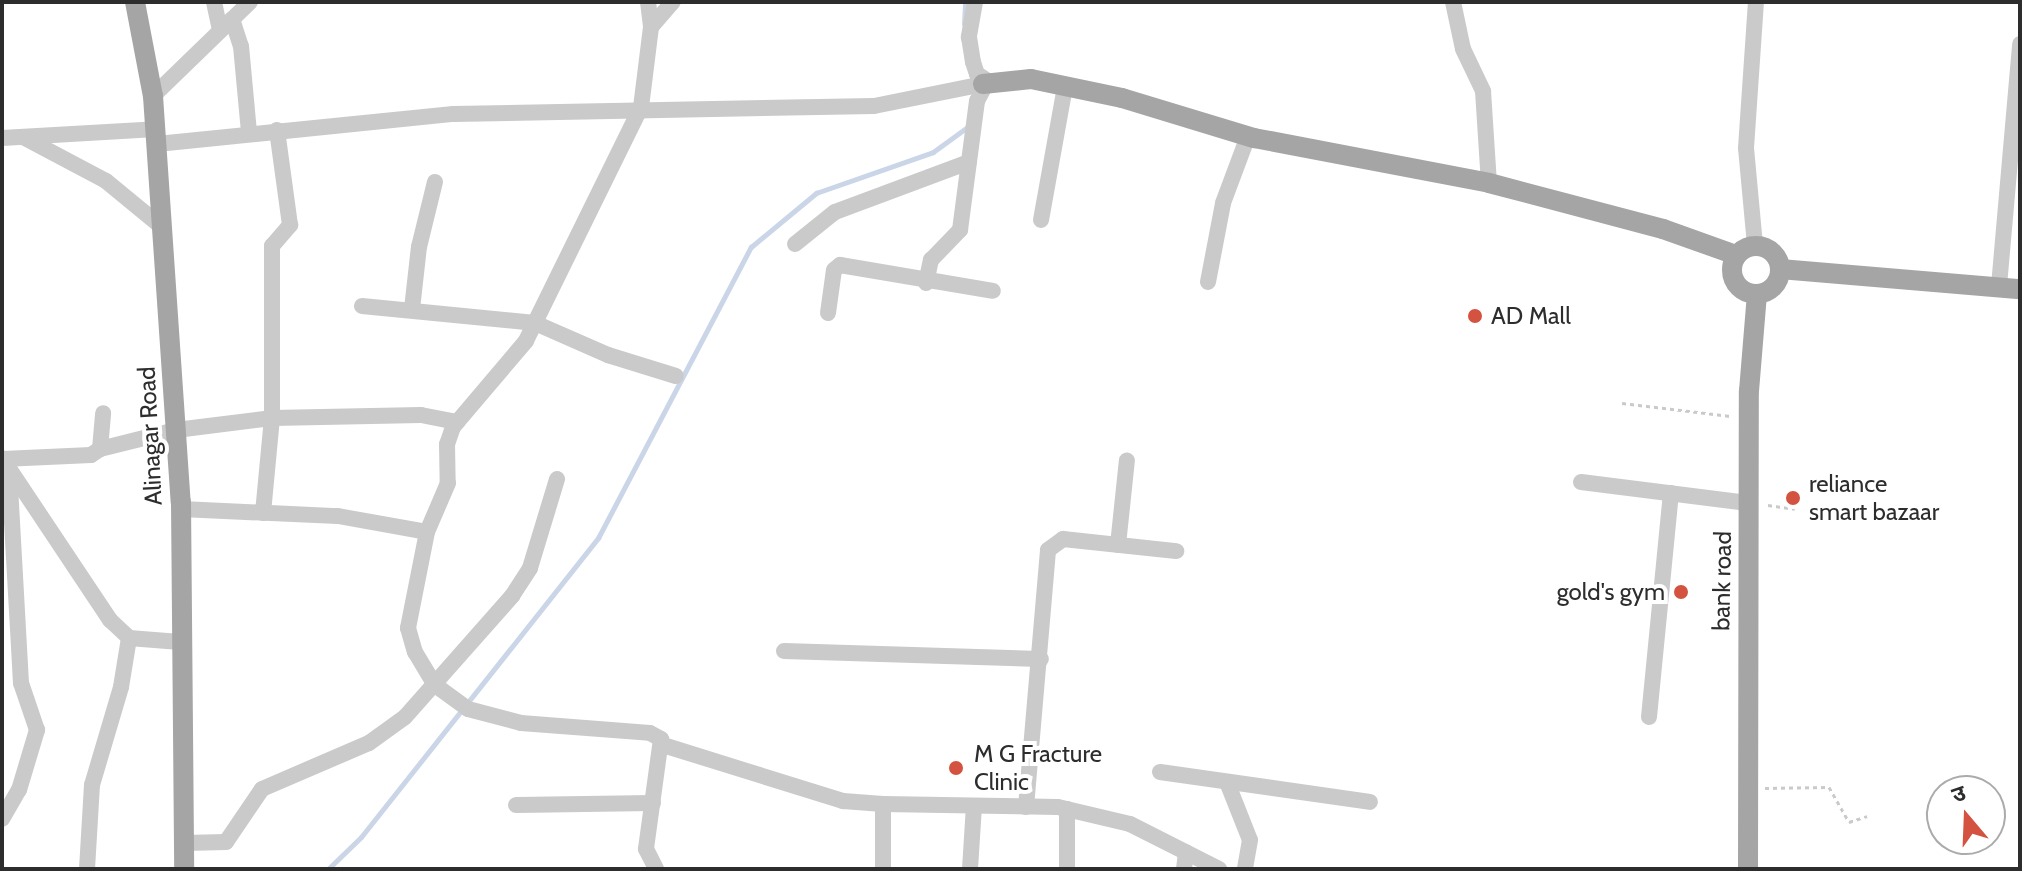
<!DOCTYPE html>
<html>
<head>
<meta charset="utf-8">
<style>
  body { margin:0 }
  #map { position:relative; width:2022px; height:871px; overflow:hidden; background:#fff; font-family:Cabin,"Noto Sans Devanagari",sans-serif }
  div>[style] { position:absolute }
  [style*='--x'] { left:calc(var(--x)*1px); top:calc(var(--y)*1px); width:calc(var(--w)*1px); rotate:calc(var(--a)*1deg) }
  .stream>* { height:5px; margin:-2.5px; padding:0 2.5px; transform-origin:2.5px; border-radius:2.5px; background:#cad6e7 }
  .path>* { height:3px; margin-top:-1.5px; transform-origin:0; background:repeating-linear-gradient(90deg,#cacaca 0 4px,transparent 0 8px) }
  .minor>* { height:16px; margin:-8px; padding:0 8px; transform-origin:8px; border-radius:8px; background:#cacaca }
  .major>* { height:20px; margin:-10px; padding:0 10px; transform-origin:10px; border-radius:10px; background:#a5a5a5 }
  .major>.ring { margin:-10px; padding:0; box-sizing:content-box; background:none; border:20px solid #a5a5a5; border-radius:50% }
  .dots>* { width:22px; height:22px; translate:-50% -50%; box-sizing:border-box; border:4px solid #fff; border-radius:50% }
  span { translate:-50% -50%; white-space:nowrap; text-align:center; line-height:1.15; -webkit-text-stroke:8px #fff; paint-order:stroke }
  .poi-label { font-size:24px; color:#2d2d2d }
  .left { translate:0 -50%; text-align:left }
  .right { translate:-100% -50%; text-align:right }
  .street-label { font-size:24px; color:#2d2d2d }
  .frame { position:absolute; inset:0; border:4px solid #2d2d2d; pointer-events:none }
  .north { position:absolute; left:1926px; top:775px; width:80px; height:80px; box-sizing:border-box; background:#fff; border:2px solid #ababab; border-radius:50%; rotate:341deg; font-size:22px; font-weight:700; line-height:32px; text-align:center; color:#2d2d2d }
  .north::after { content:''; display:block; margin:auto; width:28px; height:36px; background:#d35340; clip-path:polygon(50% 0,100% 100%,50% 72%,0 100%) }
</style>
</head>
<body>
<div id="map">
  <div class="stream">
    <div style="--x:964;--y:24;--w:22;--a:-87"></div>
    <div style="--x:328;--y:869;--w:46;--a:-44.1"></div>
    <div style="--x:361;--y:837;--w:382;--a:-51.6"></div>
    <div style="--x:598;--y:538;--w:329;--a:-62.3"></div>
    <div style="--x:751;--y:247;--w:85;--a:-39.7"></div>
    <div style="--x:816;--y:193;--w:124;--a:-19.3"></div>
    <div style="--x:933;--y:152;--w:46;--a:-36.1"></div>
  </div>
  <div class="path">
    <div style="--x:1622;--y:403;--w:109;--a:6.9"></div>
    <div style="--x:1768;--y:505;--w:27;--a:8"></div>
    <div style="--x:1765;--y:788;--w:64;--a:-0.9"></div>
    <div style="--x:1829;--y:787;--w:40;--a:60.3"></div>
    <div style="--x:1849;--y:822;--w:19;--a:-18"></div>
  </div>
  <div class="minor">
    <div style="--x:214;--y:2;--w:29;--a:78"></div>
    <div style="--x:648;--y:2;--w:25;--a:83"></div>
    <div style="--x:651;--y:27;--w:81;--a:97.1"></div>
    <div style="--x:641;--y:107;--w:261;--a:116.2"></div>
    <div style="--x:526;--y:341;--w:113;--a:130.3"></div>
    <div style="--x:453;--y:427;--w:18;--a:109"></div>
    <div style="--x:447;--y:444;--w:39;--a:89"></div>
    <div style="--x:448;--y:483;--w:53;--a:113.2"></div>
    <div style="--x:427;--y:532;--w:98;--a:101.2"></div>
    <div style="--x:408;--y:628;--w:25;--a:74"></div>
    <div style="--x:415;--y:652;--w:39;--a:59"></div>
    <div style="--x:435;--y:685;--w:41;--a:36"></div>
    <div style="--x:468;--y:709;--w:55;--a:14.8"></div>
    <div style="--x:521;--y:723;--w:129;--a:4.4"></div>
    <div style="--x:650;--y:733;--w:13;--a:29"></div>
    <div style="--x:661;--y:739;--w:111;--a:97.8"></div>
    <div style="--x:646;--y:849;--w:22;--a:63"></div>
    <div style="--x:975;--y:2;--w:36;--a:100"></div>
    <div style="--x:969;--y:37;--w:25;--a:81"></div>
    <div style="--x:973;--y:62;--w:13;--a:72"></div>
    <div style="--x:977;--y:74;--w:17;--a:33"></div>
    <div style="--x:1453;--y:2;--w:48;--a:78"></div>
    <div style="--x:1463;--y:49;--w:47;--a:64.5"></div>
    <div style="--x:1483;--y:91;--w:92;--a:86.3"></div>
    <div style="--x:232;--y:19;--w:28;--a:72"></div>
    <div style="--x:241;--y:46;--w:87;--a:84.7"></div>
    <div style="--x:651;--y:27;--w:33;--a:-49"></div>
    <div style="--x:153;--y:96;--w:135;--a:-44.1"></div>
    <div style="--x:23;--y:137;--w:94;--a:27.9"></div>
    <div style="--x:106;--y:181;--w:72;--a:39.4"></div>
    <div style="--x:2;--y:138;--w:154;--a:-3.3"></div>
    <div style="--x:157;--y:144;--w:298;--a:-5.8"></div>
    <div style="--x:453;--y:114;--w:421;--a:-1.1"></div>
    <div style="--x:874;--y:106;--w:111;--a:-11.4"></div>
    <div style="--x:1041;--y:220;--w:136;--a:-79.8"></div>
    <div style="--x:795;--y:244;--w:51;--a:-38.7"></div>
    <div style="--x:835;--y:212;--w:143;--a:-20.5"></div>
    <div style="--x:1755;--y:245;--w:97;--a:-95.3"></div>
    <div style="--x:1746;--y:148;--w:146;--a:-86.1"></div>
    <div style="--x:1208;--y:282;--w:80;--a:-79.2"></div>
    <div style="--x:1223;--y:203;--w:72;--a:-69.5"></div>
    <div style="--x:926;--y:283;--w:24;--a:-78"></div>
    <div style="--x:931;--y:260;--w:42;--a:-46"></div>
    <div style="--x:960;--y:230;--w:130;--a:-82.5"></div>
    <div style="--x:977;--y:101;--w:19;--a:-62"></div>
    <div style="--x:1999;--y:286;--w:243;--a:-85"></div>
    <div style="--x:362;--y:306;--w:174;--a:5.6"></div>
    <div style="--x:535;--y:323;--w:80;--a:23.7"></div>
    <div style="--x:608;--y:355;--w:71;--a:17.2"></div>
    <div style="--x:412;--y:309;--w:62;--a:-83.6"></div>
    <div style="--x:419;--y:247;--w:67;--a:-76.2"></div>
    <div style="--x:828;--y:313;--w:43;--a:-82.1"></div>
    <div style="--x:834;--y:270;--w:8;--a:-40"></div>
    <div style="--x:840;--y:265;--w:155;--a:9.6"></div>
    <div style="--x:100;--y:449;--w:78;--a:-14"></div>
    <div style="--x:176;--y:430;--w:97;--a:-7.1"></div>
    <div style="--x:272;--y:418;--w:149;--a:-1.2"></div>
    <div style="--x:421;--y:415;--w:37;--a:11"></div>
    <div style="--x:2;--y:458;--w:195;--a:56.3"></div>
    <div style="--x:110;--y:620;--w:26;--a:43"></div>
    <div style="--x:129;--y:638;--w:51;--a:4.5"></div>
    <div style="--x:3;--y:459;--w:88;--a:-2.6"></div>
    <div style="--x:91;--y:455;--w:11;--a:-34"></div>
    <div style="--x:100;--y:449;--w:36;--a:-85"></div>
    <div style="--x:1581;--y:482;--w:168;--a:7.2"></div>
    <div style="--x:181;--y:509;--w:157;--a:2.6"></div>
    <div style="--x:338;--y:516;--w:90;--a:10.2"></div>
    <div style="--x:263;--y:513;--w:95;--a:-84.6"></div>
    <div style="--x:272;--y:418;--w:172;--a:-90"></div>
    <div style="--x:272;--y:246;--w:28;--a:-49"></div>
    <div style="--x:290;--y:225;--w:96;--a:-97.8"></div>
    <div style="--x:1118;--y:545;--w:85;--a:-84"></div>
    <div style="--x:784;--y:651;--w:257;--a:1.8"></div>
    <div style="--x:1649;--y:717;--w:225;--a:-84.4"></div>
    <div style="--x:663;--y:745;--w:189;--a:17.3"></div>
    <div style="--x:843;--y:801;--w:40;--a:4.3"></div>
    <div style="--x:1160;--y:772;--w:212;--a:8.1"></div>
    <div style="--x:1227;--y:782;--w:62;--a:68.4"></div>
    <div style="--x:1250;--y:840;--w:29;--a:100"></div>
    <div style="--x:516;--y:805;--w:137;--a:-0.8"></div>
    <div style="--x:1026;--y:807;--w:258;--a:-85.1"></div>
    <div style="--x:1048;--y:550;--w:19;--a:-36"></div>
    <div style="--x:1063;--y:539;--w:114;--a:6.1"></div>
    <div style="--x:1067;--y:809;--w:60;--a:90"></div>
    <div style="--x:2;--y:819;--w:34;--a:-60"></div>
    <div style="--x:19;--y:790;--w:63;--a:-73.3"></div>
    <div style="--x:37;--y:730;--w:50;--a:-108.8"></div>
    <div style="--x:21;--y:683;--w:213;--a:-93.2"></div>
    <div style="--x:185;--y:843;--w:41;--a:-1.4"></div>
    <div style="--x:226;--y:842;--w:64;--a:-55.8"></div>
    <div style="--x:262;--y:789;--w:116;--a:-23.3"></div>
    <div style="--x:369;--y:743;--w:44;--a:-35.8"></div>
    <div style="--x:405;--y:717;--w:162;--a:-48.5"></div>
    <div style="--x:512;--y:596;--w:33;--a:-57"></div>
    <div style="--x:530;--y:568;--w:93;--a:-73.1"></div>
    <div style="--x:87;--y:869;--w:84;--a:-86.6"></div>
    <div style="--x:92;--y:785;--w:102;--a:-73.5"></div>
    <div style="--x:121;--y:687;--w:50;--a:-80.7"></div>
    <div style="--x:883;--y:869;--w:65;--a:-90"></div>
    <div style="--x:883;--y:804;--w:175;--a:1"></div>
    <div style="--x:1058;--y:807;--w:74;--a:13.3"></div>
    <div style="--x:1130;--y:824;--w:100;--a:26.8"></div>
    <div style="--x:970;--y:869;--w:63;--a:-86.4"></div>
    <div style="--x:1184;--y:869;--w:17;--a:-83"></div>
  </div>
  <div class="major">
    <div style="--x:135;--y:2;--w:96;--a:79.2"></div>
    <div style="--x:153;--y:96;--w:407;--a:86.1"></div>
    <div style="--x:181;--y:502;--w:367;--a:89.5"></div>
    <div style="--x:983;--y:84;--w:48;--a:-5.9"></div>
    <div style="--x:1031;--y:79;--w:93;--a:11.8"></div>
    <div style="--x:1122;--y:98;--w:138;--a:16.9"></div>
    <div style="--x:1254;--y:138;--w:239;--a:10.8"></div>
    <div style="--x:1489;--y:183;--w:180;--a:14.8"></div>
    <div style="--x:1663;--y:229;--w:77;--a:19.6"></div>
    <div class="ring" style="left:1732px;top:246px;width:28px;height:28px"></div>
    <div style="--x:1780;--y:269;--w:241;--a:4.8"></div>
    <div style="--x:1748;--y:869;--w:478;--a:-89.9"></div>
    <div style="--x:1749;--y:391;--w:97;--a:-85.3"></div>
  </div>
  <div class="dots">
    <div style="left:1475px;top:316px;background:#d35340"></div>
    <div style="left:1793px;top:498px;background:#d35340"></div>
    <div style="left:1681px;top:592px;background:#d35340"></div>
    <div style="left:956px;top:768px;background:#d35340"></div>
  </div>
  <div class="poi-label">
    <span class="left" style="left:1491px;top:316px">AD Mall</span>
    <span class="left" style="left:1809px;top:498px">reliance<br>smart bazaar</span>
    <span class="right" style="left:1665px;top:592px">gold's gym</span>
    <span class="left" style="left:974px;top:768px">M G Fracture<br>Clinic</span>
  </div>
  <div class="street-label">
    <span style="left:150px;top:436px;rotate:-93deg">Alinagar Road</span>
    <span style="left:1722px;top:581px;rotate:-89deg">bank road</span>
  </div>
  <div class="frame"></div>
  <div class="north">उ</div>
</div>
</body>
</html>
